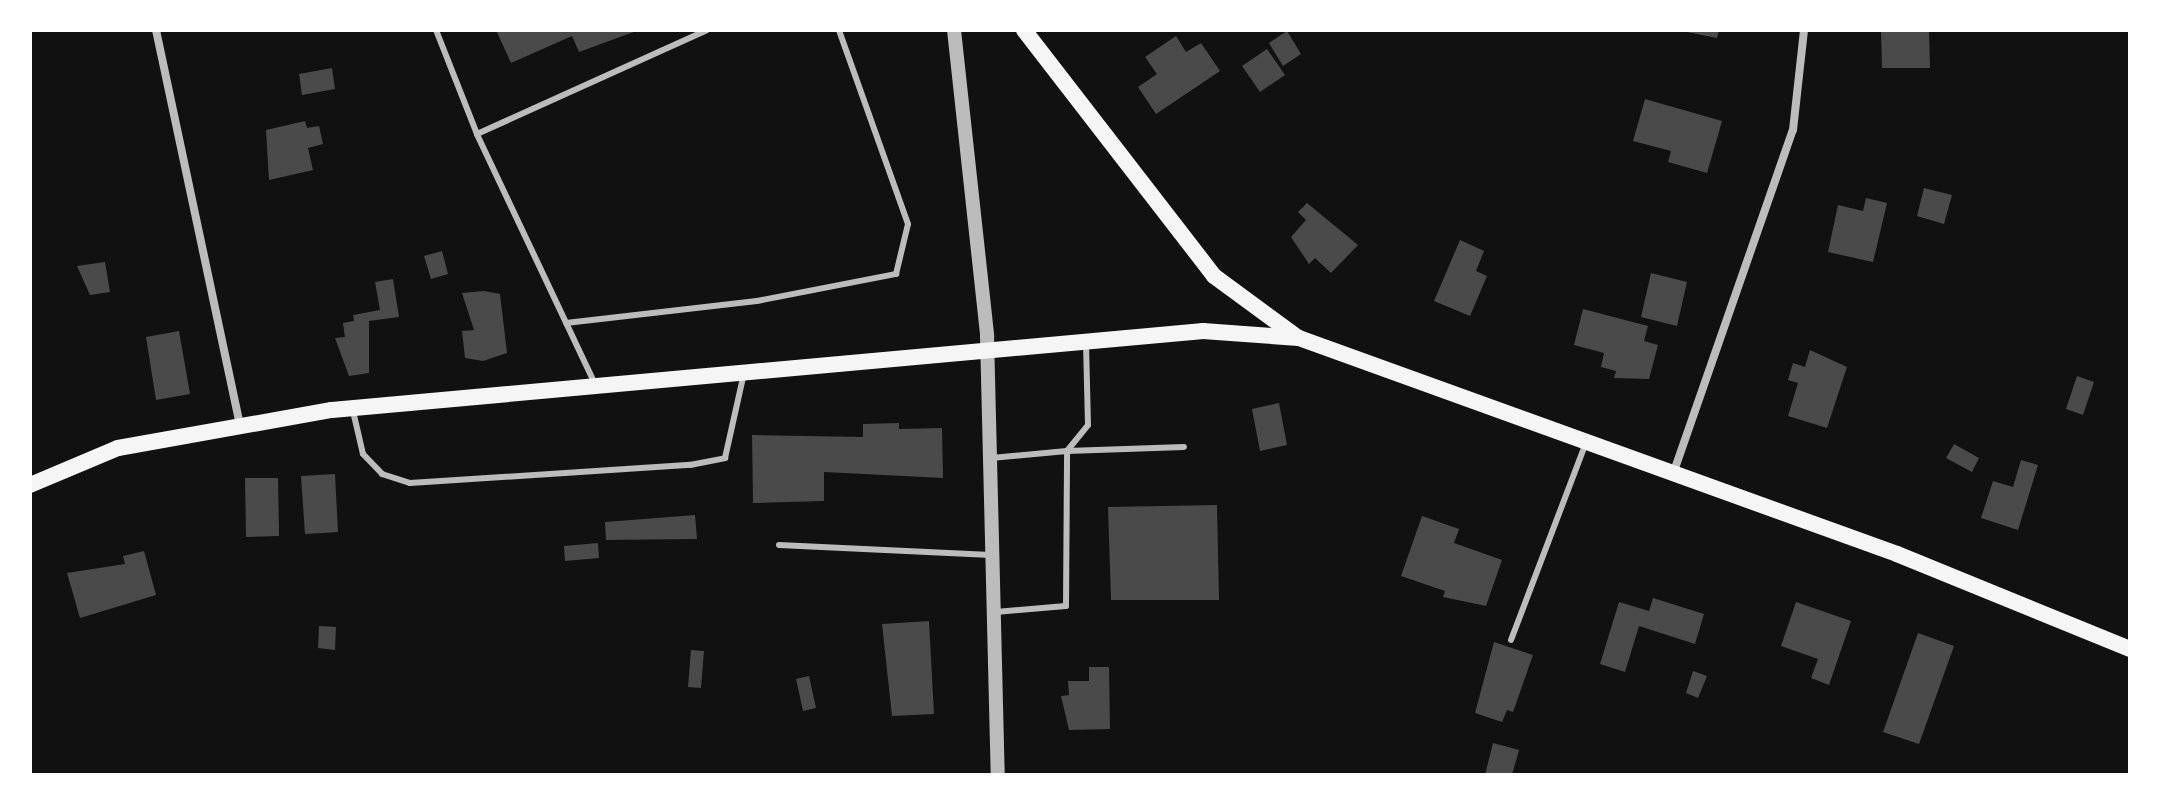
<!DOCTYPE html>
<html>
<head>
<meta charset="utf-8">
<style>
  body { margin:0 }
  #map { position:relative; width:2160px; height:805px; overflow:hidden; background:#111; font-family:Rubik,sans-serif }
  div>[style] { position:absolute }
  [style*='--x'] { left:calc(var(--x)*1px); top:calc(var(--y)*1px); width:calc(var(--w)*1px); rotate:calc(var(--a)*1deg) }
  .building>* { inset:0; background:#4a4a4a }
  .service>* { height:6px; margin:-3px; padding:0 3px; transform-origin:3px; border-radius:3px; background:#bcbcbc }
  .minor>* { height:8px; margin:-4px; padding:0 4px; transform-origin:4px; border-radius:4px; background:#bcbcbc }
  .tertiary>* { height:14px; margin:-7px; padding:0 7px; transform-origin:7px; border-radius:7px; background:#bcbcbc }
  .secondary>* { height:16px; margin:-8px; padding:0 8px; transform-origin:8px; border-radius:8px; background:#f5f5f5 }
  span { translate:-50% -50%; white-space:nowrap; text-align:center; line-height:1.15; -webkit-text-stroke:6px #fff; paint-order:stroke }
  .frame { position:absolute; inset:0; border:32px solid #fff; pointer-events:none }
</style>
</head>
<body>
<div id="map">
  <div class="building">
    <div style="clip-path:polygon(496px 30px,639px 30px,579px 52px,572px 36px,511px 63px)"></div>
    <div style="clip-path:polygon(1677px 30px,1719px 30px,1717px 38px)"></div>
    <div style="clip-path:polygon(1881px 30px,1929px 30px,1930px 68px,1882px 68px)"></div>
    <div style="clip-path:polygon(1287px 31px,1301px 54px,1283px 66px,1269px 43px)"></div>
    <div style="clip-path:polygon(1176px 36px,1186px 52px,1201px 43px,1220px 71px,1156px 114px,1138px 87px,1157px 74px,1145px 57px)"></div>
    <div style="clip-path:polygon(1267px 49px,1285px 75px,1260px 92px,1242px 66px)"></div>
    <div style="clip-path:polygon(332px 68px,335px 89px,302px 95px,299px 74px)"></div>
    <div style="clip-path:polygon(1645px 99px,1722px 121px,1707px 173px,1668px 162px,1671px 151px,1633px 141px)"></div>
    <div style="clip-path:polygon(305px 121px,307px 128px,319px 126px,323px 144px,308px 148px,313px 170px,269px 180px,266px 130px)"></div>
    <div style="clip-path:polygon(1924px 188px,1952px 195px,1944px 224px,1917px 216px)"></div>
    <div style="clip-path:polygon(1866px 198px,1887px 203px,1873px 262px,1828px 252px,1838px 205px,1863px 211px)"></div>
    <div style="clip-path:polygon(1307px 203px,1358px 245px,1331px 273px,1315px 258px,1309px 264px,1291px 237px,1306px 220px,1298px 212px)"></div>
    <div style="clip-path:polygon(1460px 240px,1484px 251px,1476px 271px,1487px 276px,1470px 316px,1434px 301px)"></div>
    <div style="clip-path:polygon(442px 251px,448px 274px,431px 279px,424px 256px)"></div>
    <div style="clip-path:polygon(105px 262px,110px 292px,90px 295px,77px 266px)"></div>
    <div style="clip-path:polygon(1651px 273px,1687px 282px,1677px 326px,1641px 317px)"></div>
    <div style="clip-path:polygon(393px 279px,399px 317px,369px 321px,369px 373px,349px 376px,335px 338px,345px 337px,343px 323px,354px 321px,353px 315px,380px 310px,375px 282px)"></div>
    <div style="clip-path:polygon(484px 291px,500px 294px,507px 353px,483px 361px,465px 358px,462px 331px,474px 330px,462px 293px)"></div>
    <div style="clip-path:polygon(1583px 309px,1648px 326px,1644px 341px,1658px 345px,1649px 379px,1614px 378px,1616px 371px,1601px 367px,1604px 353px,1574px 345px)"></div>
    <div style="clip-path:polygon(179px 331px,190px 394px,156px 400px,146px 337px)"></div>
    <div style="clip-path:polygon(1810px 350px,1847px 367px,1827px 428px,1788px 416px,1798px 383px,1788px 380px,1793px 363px,1805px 367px)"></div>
    <div style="clip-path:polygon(2077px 376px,2094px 382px,2083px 415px,2066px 409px)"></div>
    <div style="clip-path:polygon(1279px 403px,1287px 445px,1260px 451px,1252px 409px)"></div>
    <div style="clip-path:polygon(899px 423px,899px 429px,942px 428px,943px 478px,824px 472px,824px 501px,753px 503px,752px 435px,863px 437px,863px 424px)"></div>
    <div style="clip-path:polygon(1954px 444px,1979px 458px,1972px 472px,1946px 458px)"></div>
    <div style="clip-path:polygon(2021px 460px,2038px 465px,2018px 530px,1981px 518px,1993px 481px,2013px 487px)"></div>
    <div style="clip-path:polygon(335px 474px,338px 532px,305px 534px,301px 476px)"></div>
    <div style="clip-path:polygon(245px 478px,278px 478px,279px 536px,246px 537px)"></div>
    <div style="clip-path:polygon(1217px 505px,1219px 600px,1111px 600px,1108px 507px)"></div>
    <div style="clip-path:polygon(695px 515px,697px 539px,606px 540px,605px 522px)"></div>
    <div style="clip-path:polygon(1422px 516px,1459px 529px,1454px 543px,1502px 560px,1486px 606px,1443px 597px,1445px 591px,1401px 576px)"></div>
    <div style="clip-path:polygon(598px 543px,599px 558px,565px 561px,564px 546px)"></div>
    <div style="clip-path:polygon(144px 551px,156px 595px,80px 618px,67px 573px,125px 564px,123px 556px)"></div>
    <div style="clip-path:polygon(1653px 598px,1704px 614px,1695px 644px,1639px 626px,1625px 672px,1600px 664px,1619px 602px,1649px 611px)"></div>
    <div style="clip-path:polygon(1796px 602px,1851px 621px,1829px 685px,1811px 678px,1818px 659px,1781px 646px)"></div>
    <div style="clip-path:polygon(929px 621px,934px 714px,892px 716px,882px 624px)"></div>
    <div style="clip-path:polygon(319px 626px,336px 627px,335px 650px,318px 648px)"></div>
    <div style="clip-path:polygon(1918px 633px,1954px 646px,1919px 744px,1883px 732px)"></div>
    <div style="clip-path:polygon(1494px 642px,1533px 655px,1513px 712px,1507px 710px,1502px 722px,1475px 713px)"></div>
    <div style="clip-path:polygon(691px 650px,704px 651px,701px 688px,688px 687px)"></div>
    <div style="clip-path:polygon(1089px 667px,1109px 667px,1110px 729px,1069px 730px,1061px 696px,1069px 695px,1068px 681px,1089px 681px)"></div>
    <div style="clip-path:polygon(1693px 671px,1707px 676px,1698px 698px,1686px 693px)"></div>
    <div style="clip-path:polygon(809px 676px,816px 708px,803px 711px,796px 679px)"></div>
    <div style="clip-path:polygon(1493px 743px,1519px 750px,1512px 775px,1485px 775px)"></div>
  </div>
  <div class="service">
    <div style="--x:436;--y:30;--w:112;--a:68.5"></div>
    <div style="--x:566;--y:323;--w:192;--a:-6.6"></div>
    <div style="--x:757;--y:301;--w:142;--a:-11"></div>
    <div style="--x:896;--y:274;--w:51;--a:-76.5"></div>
    <div style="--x:908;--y:224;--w:206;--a:-109.6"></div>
    <div style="--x:595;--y:384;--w:276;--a:-115.3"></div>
    <div style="--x:477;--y:134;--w:252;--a:-24.3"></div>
    <div style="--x:353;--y:411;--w:44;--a:76.9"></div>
    <div style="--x:363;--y:454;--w:28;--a:46"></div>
    <div style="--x:382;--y:474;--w:29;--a:18"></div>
    <div style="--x:410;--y:483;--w:281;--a:-3.7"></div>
    <div style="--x:690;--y:465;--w:36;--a:-11"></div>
    <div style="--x:725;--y:458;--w:87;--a:-77.4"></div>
    <div style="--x:991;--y:458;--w:76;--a:-5.3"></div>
    <div style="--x:1067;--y:451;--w:33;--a:-51"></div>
    <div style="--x:1088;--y:425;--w:82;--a:-91.4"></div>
    <div style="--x:779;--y:545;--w:212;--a:2.7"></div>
    <div style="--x:996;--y:612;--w:70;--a:-4.9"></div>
    <div style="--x:1066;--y:606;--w:155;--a:-89.6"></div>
    <div style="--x:1067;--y:451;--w:117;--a:-2"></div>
    <div style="--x:1511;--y:640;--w:211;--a:-69.2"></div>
  </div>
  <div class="minor">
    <div style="--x:156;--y:30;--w:405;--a:78"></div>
    <div style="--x:1673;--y:474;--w:364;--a:-70.8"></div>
    <div style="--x:1793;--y:130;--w:101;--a:-83.7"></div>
  </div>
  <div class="tertiary">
    <div style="--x:954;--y:30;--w:308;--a:83.8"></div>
    <div style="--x:987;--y:336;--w:439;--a:88.6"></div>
  </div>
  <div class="secondary">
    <div style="--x:1024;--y:30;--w:311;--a:52.3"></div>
    <div style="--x:1214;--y:276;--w:103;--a:36.3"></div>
    <div style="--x:30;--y:485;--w:95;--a:-22.8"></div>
    <div style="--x:118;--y:448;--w:217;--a:-10.1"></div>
    <div style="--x:332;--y:410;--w:875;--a:-5.18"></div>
    <div style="--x:1203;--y:331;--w:96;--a:4.2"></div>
    <div style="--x:1299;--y:338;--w:636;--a:19.86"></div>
    <div style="--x:1897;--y:554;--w:252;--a:22.2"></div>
  </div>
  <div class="frame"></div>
</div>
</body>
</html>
